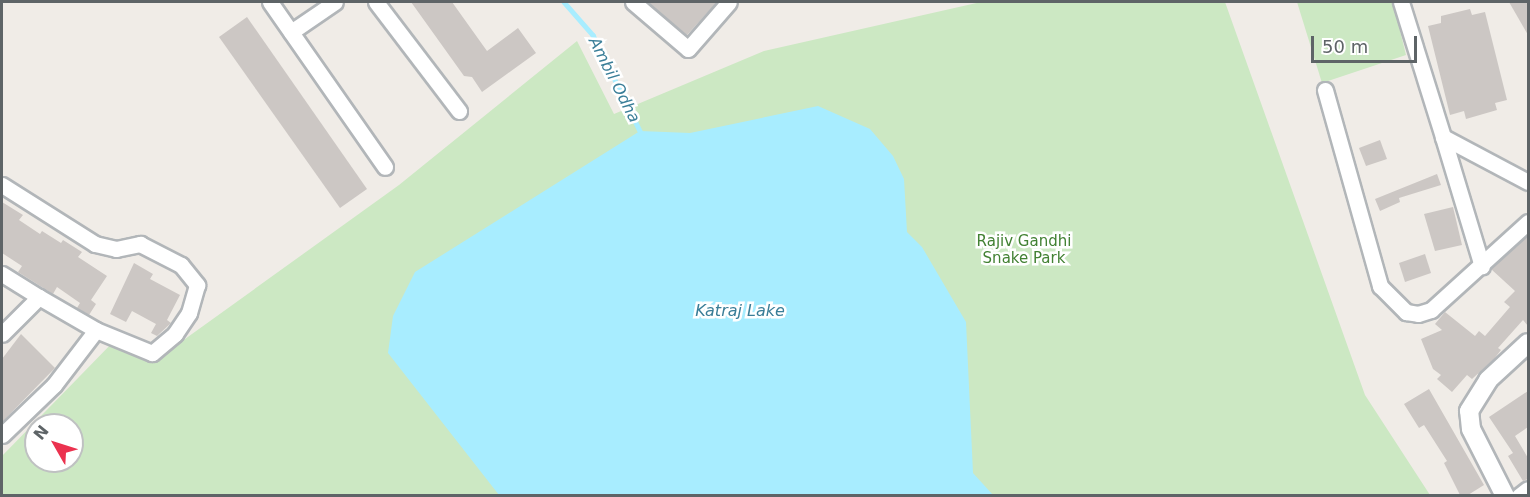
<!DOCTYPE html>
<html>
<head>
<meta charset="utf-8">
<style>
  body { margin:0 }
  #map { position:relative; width:1530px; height:497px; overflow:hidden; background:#f0ece7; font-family:"DejaVu Sans",sans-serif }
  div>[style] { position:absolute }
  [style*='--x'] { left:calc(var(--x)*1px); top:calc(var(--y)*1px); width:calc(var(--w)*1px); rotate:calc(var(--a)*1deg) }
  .green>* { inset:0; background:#cce8c3 }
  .water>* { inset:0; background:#a8edff }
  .stream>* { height:4.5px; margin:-2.25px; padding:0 2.25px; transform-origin:2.25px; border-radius:2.25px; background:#a8edff }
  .building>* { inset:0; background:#ccc7c4 }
  .roads { filter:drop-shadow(2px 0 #b2b6b9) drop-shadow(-2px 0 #b2b6b9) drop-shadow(0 2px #b2b6b9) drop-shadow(0 -2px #b2b6b9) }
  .minor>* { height:15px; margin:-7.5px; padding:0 7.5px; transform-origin:7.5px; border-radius:7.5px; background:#fff }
  .tertiary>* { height:18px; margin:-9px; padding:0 9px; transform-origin:9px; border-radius:9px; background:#fff }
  span { translate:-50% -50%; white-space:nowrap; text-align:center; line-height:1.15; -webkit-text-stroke:5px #fff; paint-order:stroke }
  .park-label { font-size:15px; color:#428133 }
  .water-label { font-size:16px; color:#3a7e98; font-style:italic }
  .frame { position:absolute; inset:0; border:3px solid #5e6467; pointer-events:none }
  .north { position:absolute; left:24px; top:413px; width:60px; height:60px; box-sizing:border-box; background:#fff; border:2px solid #bfc1c2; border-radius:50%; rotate:309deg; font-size:16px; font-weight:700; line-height:24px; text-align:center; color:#5e6467 }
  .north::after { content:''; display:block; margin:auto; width:21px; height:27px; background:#eb324f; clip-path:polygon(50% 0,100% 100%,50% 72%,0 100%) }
  .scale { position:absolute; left:1311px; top:36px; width:106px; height:27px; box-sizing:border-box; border:3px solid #5e6467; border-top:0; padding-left:8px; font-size:18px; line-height:21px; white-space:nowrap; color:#5e6467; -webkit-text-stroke:4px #fff; paint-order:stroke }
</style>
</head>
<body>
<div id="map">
  <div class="green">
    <div style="clip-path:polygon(evenodd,981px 2px,1225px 2px,1365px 395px,1430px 495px,2px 496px,2px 456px,116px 339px,153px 362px,399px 185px,577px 41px,614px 114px,764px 51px,981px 2px,36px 425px,72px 425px,72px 461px,36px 461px,36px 425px)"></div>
    <div style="clip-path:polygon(1297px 2px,1393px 2px,1406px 55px,1322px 83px)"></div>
  </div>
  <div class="water">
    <div style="clip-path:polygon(818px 106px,870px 129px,893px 156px,904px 179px,907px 232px,922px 247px,966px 322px,973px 473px,993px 495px,499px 495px,388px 353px,393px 316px,415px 272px,640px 131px,690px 133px)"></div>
  </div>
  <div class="stream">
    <div style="--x:564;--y:2;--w:44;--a:48.7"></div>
    <div style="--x:593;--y:35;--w:107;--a:63.9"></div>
  </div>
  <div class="building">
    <div style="clip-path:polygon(411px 2px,452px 2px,487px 51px,518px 28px,536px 53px,482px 92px,472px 77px,464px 76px)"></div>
    <div style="clip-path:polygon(647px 2px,717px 2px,687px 35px)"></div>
    <div style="clip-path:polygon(1509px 2px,1528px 2px,1528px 35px)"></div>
    <div style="clip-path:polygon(1470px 9px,1472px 15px,1485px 12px,1507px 100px,1495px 103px,1497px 110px,1466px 119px,1464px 111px,1450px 115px,1428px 26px,1441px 23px,1441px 16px)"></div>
    <div style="clip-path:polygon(247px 17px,367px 189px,340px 208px,219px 37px)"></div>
    <div style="clip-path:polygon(1380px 140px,1387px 159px,1366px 166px,1359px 148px)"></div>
    <div style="clip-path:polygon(1437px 174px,1441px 185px,1399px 198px,1400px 202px,1380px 211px,1375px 199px)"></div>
    <div style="clip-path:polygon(2px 202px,23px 215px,19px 220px,40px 234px,42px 231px,61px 243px,63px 240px,82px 252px,78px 257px,107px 276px,91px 300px,96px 304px,89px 315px,77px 308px,80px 303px,57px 287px,53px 294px,18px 272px,22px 266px,2px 253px)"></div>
    <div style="clip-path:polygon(1453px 207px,1462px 245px,1435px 251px,1424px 214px)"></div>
    <div style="clip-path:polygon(1528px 235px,1528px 326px,1523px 320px,1498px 348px,1501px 350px,1494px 359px,1472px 379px,1467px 375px,1452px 392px,1437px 379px,1441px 375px,1433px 369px,1421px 339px,1442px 330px,1435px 324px,1445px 312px,1475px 336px,1479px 331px,1485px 336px,1510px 307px,1504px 302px,1515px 291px,1491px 269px)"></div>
    <div style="clip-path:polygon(1425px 254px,1431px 273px,1405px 282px,1399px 263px)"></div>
    <div style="clip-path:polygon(134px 263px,153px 274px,150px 279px,180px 295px,167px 320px,171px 323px,157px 336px,151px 333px,156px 324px,132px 311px,126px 322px,110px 314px)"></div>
    <div style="clip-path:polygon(21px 334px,55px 368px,2px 422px,2px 359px)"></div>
    <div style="clip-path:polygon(1429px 389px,1484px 485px,1468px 495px,1460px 495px,1444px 463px,1447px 461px,1424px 425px,1419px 428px,1404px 404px)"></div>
    <div style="clip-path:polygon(1528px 391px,1528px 427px,1515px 436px,1528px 458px,1528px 479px,1523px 481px,1508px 456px,1513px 453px,1489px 417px)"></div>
  </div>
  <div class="roads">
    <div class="minor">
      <div style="--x:270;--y:2;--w:201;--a:55.1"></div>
      <div style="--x:376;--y:2;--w:137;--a:52.7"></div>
      <div style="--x:633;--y:2;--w:72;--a:40.5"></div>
      <div style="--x:688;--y:49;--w:62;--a:-48.9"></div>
      <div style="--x:1401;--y:2;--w:141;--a:72.7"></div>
      <div style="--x:1443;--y:137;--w:96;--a:27.9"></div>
      <div style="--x:291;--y:32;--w:53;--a:-34.3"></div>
      <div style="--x:1325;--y:90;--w:204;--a:74.3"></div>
      <div style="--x:1380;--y:286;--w:37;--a:45"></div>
      <div style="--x:1406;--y:312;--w:12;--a:9"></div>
      <div style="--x:1418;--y:314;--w:14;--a:-17"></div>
      <div style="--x:1431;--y:310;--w:131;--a:-42.2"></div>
      <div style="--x:1443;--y:137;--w:135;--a:73.2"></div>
      <div style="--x:2;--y:185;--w:110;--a:32.4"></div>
      <div style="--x:95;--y:244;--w:22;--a:13"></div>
      <div style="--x:116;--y:249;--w:25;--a:-12"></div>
      <div style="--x:140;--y:244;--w:46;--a:27.1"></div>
      <div style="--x:181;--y:265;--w:26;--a:51"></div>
      <div style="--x:197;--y:285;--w:29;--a:106"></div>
      <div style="--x:189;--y:313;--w:25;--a:124"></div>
      <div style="--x:175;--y:334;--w:30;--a:140"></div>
      <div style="--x:152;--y:353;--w:61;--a:-157.7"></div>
      <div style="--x:96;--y:330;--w:66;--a:-149.9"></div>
      <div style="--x:2;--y:274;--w:44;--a:31.9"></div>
      <div style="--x:39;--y:297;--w:52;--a:135"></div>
      <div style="--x:2;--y:435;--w:72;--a:-43.9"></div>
      <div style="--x:54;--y:385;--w:69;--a:-52.6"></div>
      <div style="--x:1519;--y:496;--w:11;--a:-38"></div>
    </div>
    <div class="tertiary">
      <div style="--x:1505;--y:496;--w:75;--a:-116.9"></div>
      <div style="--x:1471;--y:429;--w:18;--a:-96"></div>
      <div style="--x:1469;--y:411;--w:36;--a:-58"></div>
      <div style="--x:1488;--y:380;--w:54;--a:-42.8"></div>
    </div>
  </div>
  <div class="park-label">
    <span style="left:1024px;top:250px">Rajiv Gandhi<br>Snake Park</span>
  </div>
  <div class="water-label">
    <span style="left:614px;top:80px;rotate:63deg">Ambil Odha</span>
    <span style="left:740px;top:311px">Katraj Lake</span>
  </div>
  <div class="frame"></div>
  <div class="north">N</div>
  <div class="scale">50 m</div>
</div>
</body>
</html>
